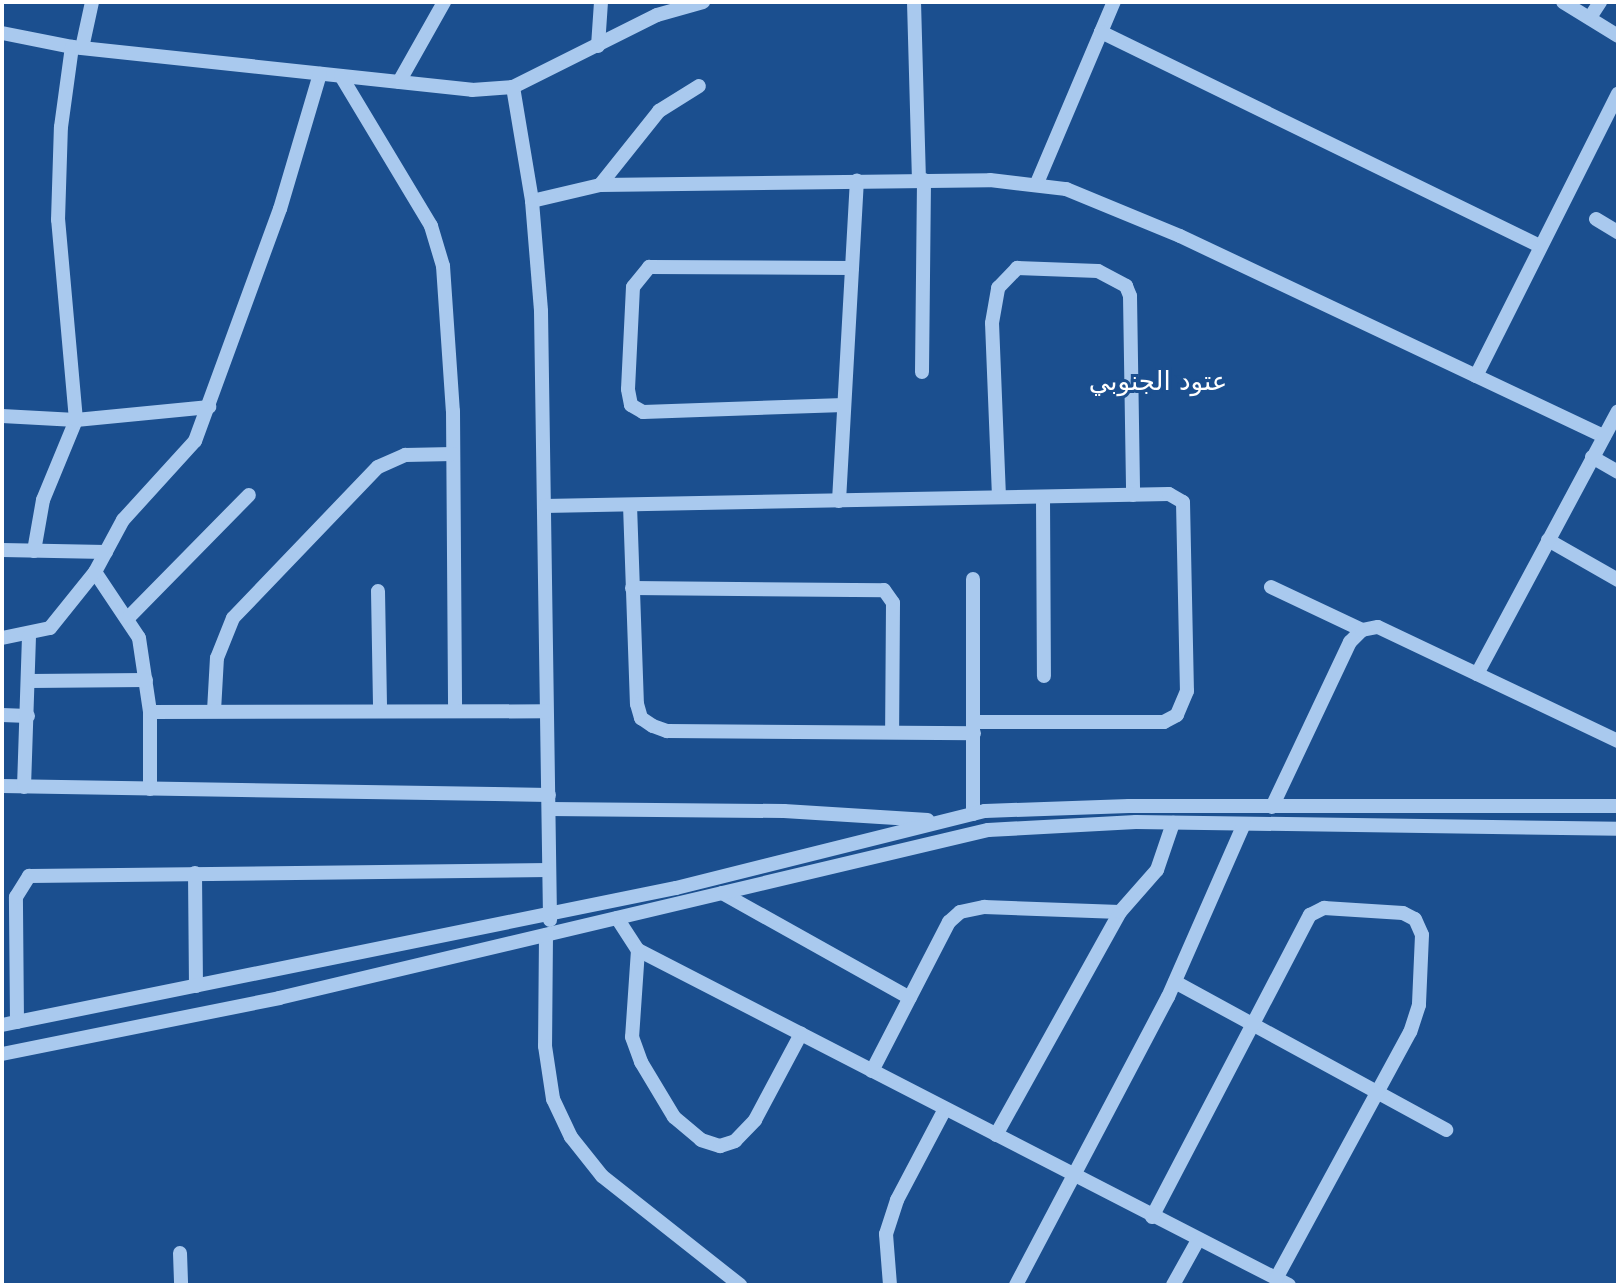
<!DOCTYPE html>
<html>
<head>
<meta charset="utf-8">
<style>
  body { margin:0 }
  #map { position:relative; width:1620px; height:1287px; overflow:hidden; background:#1b4f8f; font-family:"DejaVu Sans",Cairo,sans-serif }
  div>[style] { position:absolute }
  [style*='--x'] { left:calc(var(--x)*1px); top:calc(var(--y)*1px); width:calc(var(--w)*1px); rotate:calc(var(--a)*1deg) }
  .minor>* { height:14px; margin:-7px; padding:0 7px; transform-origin:7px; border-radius:7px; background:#a9c9ee }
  span { translate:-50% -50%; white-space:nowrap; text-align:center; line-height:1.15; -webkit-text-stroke:6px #1b4f8f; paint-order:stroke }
  .neighbourhood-label { font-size:26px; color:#fff }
  .frame { position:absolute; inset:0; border:4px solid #fff; pointer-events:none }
</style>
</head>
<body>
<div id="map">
  <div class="minor">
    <div style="--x:914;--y:2;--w:178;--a:88.4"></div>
    <div style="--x:1563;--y:2;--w:65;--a:31.7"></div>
    <div style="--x:1591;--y:16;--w:17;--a:-57"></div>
    <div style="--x:1101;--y:32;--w:33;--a:-67"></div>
    <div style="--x:2;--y:33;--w:71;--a:11.3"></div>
    <div style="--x:72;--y:47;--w:402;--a:6.1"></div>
    <div style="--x:472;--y:90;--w:41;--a:-4.2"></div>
    <div style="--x:513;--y:87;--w:161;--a:-26.6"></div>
    <div style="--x:657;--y:15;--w:48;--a:-15.8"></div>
    <div style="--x:598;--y:46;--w:44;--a:-86.1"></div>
    <div style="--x:82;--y:48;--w:47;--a:-77.7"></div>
    <div style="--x:341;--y:76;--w:175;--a:59"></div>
    <div style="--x:431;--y:226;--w:42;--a:73.3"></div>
    <div style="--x:443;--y:266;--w:145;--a:86.1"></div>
    <div style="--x:453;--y:411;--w:300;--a:89.6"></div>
    <div style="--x:399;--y:82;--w:92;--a:-60.6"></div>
    <div style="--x:513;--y:87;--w:116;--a:80.5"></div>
    <div style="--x:532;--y:201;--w:110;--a:85.3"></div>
    <div style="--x:541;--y:311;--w:609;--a:89.15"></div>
    <div style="--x:1037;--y:183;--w:164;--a:-67"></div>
    <div style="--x:1101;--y:32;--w:487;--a:26"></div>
    <div style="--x:600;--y:185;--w:95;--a:-51.4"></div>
    <div style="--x:659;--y:111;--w:47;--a:-32"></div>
    <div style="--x:532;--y:201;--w:70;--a:-13.2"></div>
    <div style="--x:600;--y:185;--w:390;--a:-0.7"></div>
    <div style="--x:990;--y:180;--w:77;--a:6.8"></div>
    <div style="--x:1066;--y:189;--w:123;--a:22.4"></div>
    <div style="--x:1180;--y:236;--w:469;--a:25.3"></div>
    <div style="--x:1596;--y:219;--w:26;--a:31"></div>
    <div style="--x:922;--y:372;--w:192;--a:-89.4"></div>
    <div style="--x:1476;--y:376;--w:316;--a:-63.3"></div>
    <div style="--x:844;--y:405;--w:201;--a:178"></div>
    <div style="--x:643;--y:412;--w:14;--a:-150"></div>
    <div style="--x:631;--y:405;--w:16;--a:-101"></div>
    <div style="--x:628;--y:389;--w:102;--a:-87.2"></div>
    <div style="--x:633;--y:287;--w:26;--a:-51"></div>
    <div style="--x:649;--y:267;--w:203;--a:0.3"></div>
    <div style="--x:2;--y:416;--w:74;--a:3.1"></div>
    <div style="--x:76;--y:420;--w:134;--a:-5.6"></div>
    <div style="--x:1592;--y:457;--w:30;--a:30"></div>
    <div style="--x:999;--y:497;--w:174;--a:-92.3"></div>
    <div style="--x:992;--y:323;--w:36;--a:-80"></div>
    <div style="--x:998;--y:288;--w:28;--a:-46"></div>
    <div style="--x:1017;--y:268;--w:81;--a:2.1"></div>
    <div style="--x:1098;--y:271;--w:32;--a:28"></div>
    <div style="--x:1126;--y:286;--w:11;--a:68"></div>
    <div style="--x:1130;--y:296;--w:199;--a:89.1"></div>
    <div style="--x:1043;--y:497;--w:179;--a:89.7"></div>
    <div style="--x:839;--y:501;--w:321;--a:-86.8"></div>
    <div style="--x:630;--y:505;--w:199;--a:88"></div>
    <div style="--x:637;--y:704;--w:15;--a:74"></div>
    <div style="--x:641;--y:718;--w:14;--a:34"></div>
    <div style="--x:653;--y:726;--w:15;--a:20"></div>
    <div style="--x:667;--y:731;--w:307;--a:0.4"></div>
    <div style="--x:544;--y:506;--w:625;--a:-1.1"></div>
    <div style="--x:1169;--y:494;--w:16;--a:30"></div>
    <div style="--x:1183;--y:502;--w:189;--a:88.8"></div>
    <div style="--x:1187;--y:691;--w:26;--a:113"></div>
    <div style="--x:1177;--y:715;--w:15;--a:152"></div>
    <div style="--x:1164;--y:722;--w:189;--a:180"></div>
    <div style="--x:1548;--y:540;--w:81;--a:29.7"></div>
    <div style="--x:2;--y:550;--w:104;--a:1.1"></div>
    <div style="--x:34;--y:551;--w:52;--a:-80"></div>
    <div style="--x:43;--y:500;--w:87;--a:-67.6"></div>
    <div style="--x:76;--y:420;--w:201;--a:-95.1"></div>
    <div style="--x:58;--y:220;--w:93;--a:-88.2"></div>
    <div style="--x:61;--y:127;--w:81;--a:-82.2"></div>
    <div style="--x:95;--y:572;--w:79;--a:56.3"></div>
    <div style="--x:139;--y:638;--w:75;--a:81.5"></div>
    <div style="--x:150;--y:712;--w:77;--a:90"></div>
    <div style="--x:973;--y:579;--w:235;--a:90"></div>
    <div style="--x:1271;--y:587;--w:101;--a:25.3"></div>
    <div style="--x:632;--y:588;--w:252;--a:0.5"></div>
    <div style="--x:884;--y:590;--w:16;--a:55"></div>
    <div style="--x:893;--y:603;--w:129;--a:90.4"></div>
    <div style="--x:378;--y:591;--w:120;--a:89"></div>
    <div style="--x:129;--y:617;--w:171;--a:-45.5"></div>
    <div style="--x:2;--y:638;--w:49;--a:-11.8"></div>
    <div style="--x:50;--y:628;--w:72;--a:-51.2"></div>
    <div style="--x:95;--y:572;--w:59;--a:-61.7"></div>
    <div style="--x:123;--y:520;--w:107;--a:-47.7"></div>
    <div style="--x:195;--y:441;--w:247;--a:-69.9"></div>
    <div style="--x:280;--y:209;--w:141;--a:-73.5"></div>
    <div style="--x:1477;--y:674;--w:298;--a:-61.8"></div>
    <div style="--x:29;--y:681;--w:117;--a:-0.5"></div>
    <div style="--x:214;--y:711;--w:53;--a:-86.8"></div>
    <div style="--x:217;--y:658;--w:43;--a:-68.2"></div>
    <div style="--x:233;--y:618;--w:209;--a:-46.2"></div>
    <div style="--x:378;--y:467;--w:30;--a:-24"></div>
    <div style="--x:405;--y:455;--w:48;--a:-1.2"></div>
    <div style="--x:150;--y:712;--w:396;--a:-0.1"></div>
    <div style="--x:2;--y:715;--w:26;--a:2"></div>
    <div style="--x:2;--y:786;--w:547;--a:0.94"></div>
    <div style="--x:24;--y:787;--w:151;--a:-88.1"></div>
    <div style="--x:1272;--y:807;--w:183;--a:-64.7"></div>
    <div style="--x:1350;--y:642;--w:17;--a:-45"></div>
    <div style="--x:1362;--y:630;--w:16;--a:-11"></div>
    <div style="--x:1378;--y:627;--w:266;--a:25.4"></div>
    <div style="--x:549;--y:809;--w:235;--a:0.5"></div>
    <div style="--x:784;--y:811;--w:144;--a:3.6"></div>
    <div style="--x:195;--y:873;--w:113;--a:89.5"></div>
    <div style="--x:722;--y:893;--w:215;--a:29.2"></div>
    <div style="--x:617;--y:918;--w:38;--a:57"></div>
    <div style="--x:638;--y:950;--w:87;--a:93.9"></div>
    <div style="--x:632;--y:1037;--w:27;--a:70"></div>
    <div style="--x:641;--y:1062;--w:64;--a:59"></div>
    <div style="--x:674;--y:1117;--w:35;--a:40"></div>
    <div style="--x:701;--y:1140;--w:20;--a:18"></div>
    <div style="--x:720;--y:1146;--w:16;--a:-18"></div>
    <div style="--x:735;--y:1141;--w:29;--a:-46"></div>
    <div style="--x:755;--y:1120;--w:98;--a:-61.9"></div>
    <div style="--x:546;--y:935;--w:111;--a:90.5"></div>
    <div style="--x:545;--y:1046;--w:54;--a:81.4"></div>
    <div style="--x:553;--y:1099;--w:42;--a:64.7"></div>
    <div style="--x:571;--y:1137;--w:50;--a:51.5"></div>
    <div style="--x:602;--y:1176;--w:176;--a:38.3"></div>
    <div style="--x:638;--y:950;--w:732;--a:27.23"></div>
    <div style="--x:1175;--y:982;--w:309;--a:28.6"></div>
    <div style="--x:17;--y:1022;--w:125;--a:-90.5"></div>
    <div style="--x:16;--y:897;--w:25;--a:-58"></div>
    <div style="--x:29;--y:876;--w:520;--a:-0.66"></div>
    <div style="--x:2;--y:1025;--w:688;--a:-11.49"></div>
    <div style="--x:676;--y:888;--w:318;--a:-14"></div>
    <div style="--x:985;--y:811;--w:144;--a:-2"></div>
    <div style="--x:1129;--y:806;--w:489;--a:0"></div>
    <div style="--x:2;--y:1054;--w:283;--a:-11.4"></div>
    <div style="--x:279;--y:998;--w:729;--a:-13.33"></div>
    <div style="--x:988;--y:830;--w:148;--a:-3.1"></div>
    <div style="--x:1136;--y:822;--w:482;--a:0.8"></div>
    <div style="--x:872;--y:1071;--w:168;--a:-62.7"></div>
    <div style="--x:949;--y:922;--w:15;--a:-42"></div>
    <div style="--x:960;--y:912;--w:25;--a:-12"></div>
    <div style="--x:984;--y:907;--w:136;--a:2.1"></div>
    <div style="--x:996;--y:1135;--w:255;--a:-60.9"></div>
    <div style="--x:1120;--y:912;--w:56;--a:-48.6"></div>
    <div style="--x:1157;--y:870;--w:50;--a:-71.2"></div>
    <div style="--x:1152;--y:1217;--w:341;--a:-62.4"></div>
    <div style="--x:1310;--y:915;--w:16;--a:-27"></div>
    <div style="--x:1324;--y:908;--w:79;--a:3.6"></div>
    <div style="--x:1403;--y:913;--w:13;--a:27"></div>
    <div style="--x:1415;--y:919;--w:17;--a:66"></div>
    <div style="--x:1422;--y:935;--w:70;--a:92.5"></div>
    <div style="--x:1419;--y:1005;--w:28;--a:108"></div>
    <div style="--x:1410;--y:1032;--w:281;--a:118.5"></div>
    <div style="--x:180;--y:1253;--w:32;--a:88"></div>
    <div style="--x:890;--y:1285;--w:51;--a:-94.5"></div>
    <div style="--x:886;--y:1234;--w:36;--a:-72"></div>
    <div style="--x:897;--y:1200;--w:103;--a:-62.2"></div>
    <div style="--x:1016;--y:1285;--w:326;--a:-62.2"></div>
    <div style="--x:1168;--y:997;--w:189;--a:-66.3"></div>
    <div style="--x:1173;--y:1285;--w:51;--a:-60.9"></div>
  </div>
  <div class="neighbourhood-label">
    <span style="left:1158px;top:382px">عتود الجنوبي</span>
  </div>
  <div class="frame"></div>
</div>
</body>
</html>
